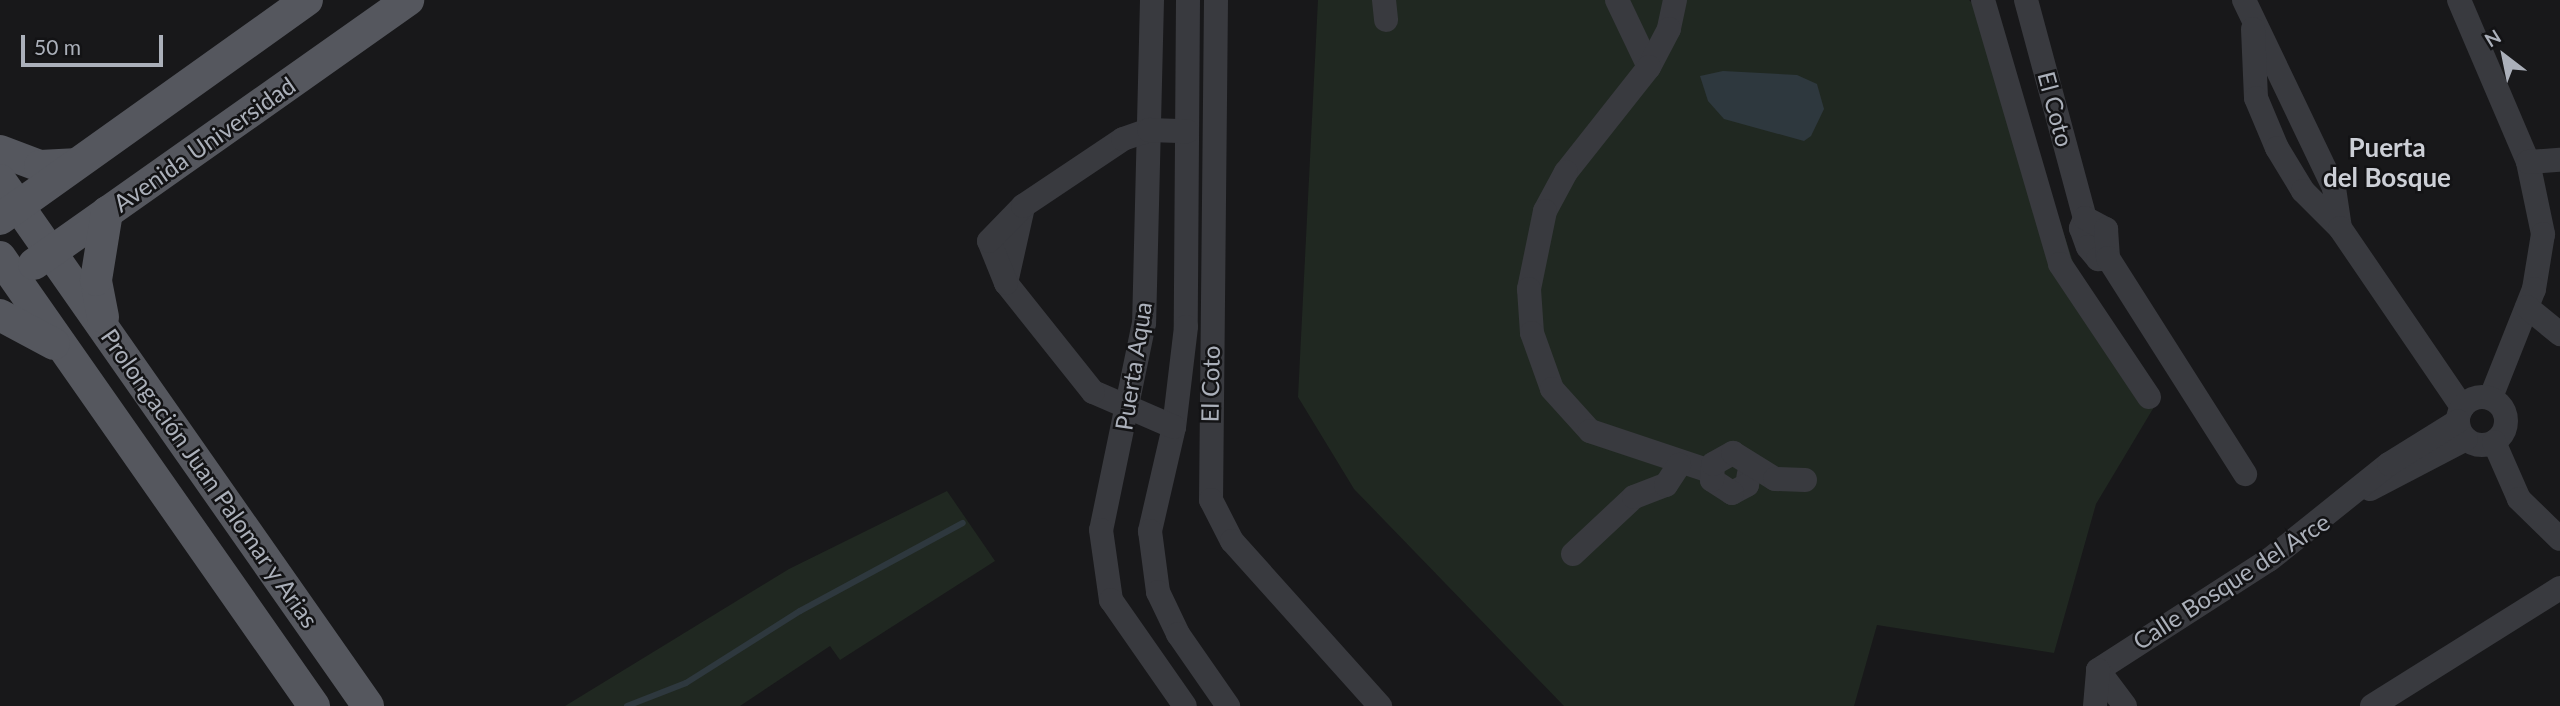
<!DOCTYPE html>
<html>
<head>
<meta charset="utf-8">
<style>
  body { margin:0 }
  #map { position:relative; width:2560px; height:706px; overflow:hidden; background:#18181a; font-family:Lato,sans-serif }
  div>[style] { position:absolute }
  [style*='--x'] { left:calc(var(--x)*1px); top:calc(var(--y)*1px); width:calc(var(--w)*1px); rotate:calc(var(--a)*1deg) }
  .green>* { inset:0; background:#202821 }
  .water>* { inset:0; background:#2e383e }
  .stream>* { height:6px; margin:-3px; padding:0 3px; transform-origin:3px; border-radius:3px; background:#2e383e }
  .minor>* { height:24px; margin:-12px; padding:0 12px; transform-origin:12px; border-radius:12px; background:#393a3f }
  .minor>.ring { margin:-12px; padding:0; box-sizing:content-box; background:none; border:24px solid #393a3f; border-radius:50% }
  .major>* { height:32px; margin:-16px; padding:0 16px; transform-origin:16px; border-radius:16px; background:#55575e }
  span { translate:-50% -50%; white-space:nowrap; text-align:center; line-height:1.15; -webkit-text-stroke:5px #131315; paint-order:stroke }
  .street-label { font-size:24px; color:#abb0ba }
  .neighbourhood-label { font-size:26px; color:#cccfd6; font-weight:700 }
  .north { position:absolute; left:2469px; top:21px; width:70px; height:70px; -webkit-text-stroke:5px #131315; paint-order:stroke; rotate:328deg; font-size:19px; font-weight:700; line-height:28px; text-align:center; color:#abb0ba }
  .north::after { content:''; display:block; margin:auto; width:24px; height:32px; background:#abb0ba; clip-path:polygon(50% 0,100% 100%,50% 72%,0 100%) }
  .scale { position:absolute; left:21px; top:35px; width:142px; height:32px; box-sizing:border-box; border:4px solid #abb0ba; border-top:0; padding-left:9px; font-size:21px; line-height:24px; white-space:nowrap; color:#abb0ba; -webkit-text-stroke:5px #131315; paint-order:stroke }
</style>
</head>
<body>
<div id="map">
  <div class="green">
    <div style="clip-path:polygon(1318px 0,1969px 0,1997px 27px,2074px 265px,2154px 407px,2096px 504px,2054px 653px,1877px 625px,1854px 706px,1564px 706px,1354px 489px,1298px 397px)"></div>
    <div style="clip-path:polygon(947px 491px,995px 561px,840px 660px,830px 646px,740px 706px,565px 706px,789px 569px)"></div>
  </div>
  <div class="water">
    <div style="clip-path:polygon(1723px 71px,1797px 75px,1817px 84px,1824px 109px,1811px 136px,1804px 141px,1724px 119px,1708px 101px,1700px 76px)"></div>
  </div>
  <div class="stream">
    <div style="--x:627;--y:706;--w:63;--a:-21.3"></div>
    <div style="--x:686;--y:683;--w:135;--a:-32.3"></div>
    <div style="--x:800;--y:611;--w:185;--a:-28.4"></div>
  </div>
  <div class="minor">
    <div style="--x:1152;--y:0;--w:323;--a:91.4"></div>
    <div style="--x:1144;--y:323;--w:211;--a:101.7"></div>
    <div style="--x:1101;--y:530;--w:71;--a:81.9"></div>
    <div style="--x:1111;--y:600;--w:129;--a:55.1"></div>
    <div style="--x:1188;--y:0;--w:327;--a:90.4"></div>
    <div style="--x:1186;--y:327;--w:101;--a:96.8"></div>
    <div style="--x:1174;--y:427;--w:107;--a:103"></div>
    <div style="--x:1150;--y:531;--w:62;--a:82.5"></div>
    <div style="--x:1158;--y:592;--w:47;--a:64.5"></div>
    <div style="--x:1178;--y:634;--w:88;--a:55.2"></div>
    <div style="--x:1216;--y:0;--w:500;--a:90.57"></div>
    <div style="--x:1211;--y:500;--w:46;--a:62.9"></div>
    <div style="--x:1232;--y:541;--w:222;--a:48.1"></div>
    <div style="--x:1384;--y:0;--w:20;--a:84"></div>
    <div style="--x:1617;--y:0;--w:74;--a:64.5"></div>
    <div style="--x:1675;--y:0;--w:30;--a:102"></div>
    <div style="--x:1669;--y:29;--w:43;--a:117.8"></div>
    <div style="--x:1649;--y:67;--w:134;--a:128.3"></div>
    <div style="--x:1566;--y:172;--w:44;--a:118.3"></div>
    <div style="--x:1545;--y:211;--w:80;--a:101.6"></div>
    <div style="--x:1529;--y:289;--w:44;--a:86.1"></div>
    <div style="--x:1532;--y:333;--w:59;--a:70.3"></div>
    <div style="--x:1552;--y:389;--w:57;--a:47.9"></div>
    <div style="--x:1590;--y:431;--w:126;--a:18.4"></div>
    <div style="--x:1983;--y:0;--w:275;--a:73.7"></div>
    <div style="--x:2060;--y:264;--w:160;--a:56.2"></div>
    <div style="--x:2026;--y:0;--w:226;--a:74.9"></div>
    <div style="--x:2244;--y:0;--w:208;--a:64.4"></div>
    <div style="--x:2334;--y:188;--w:40;--a:81.5"></div>
    <div style="--x:2459;--y:0;--w:176;--a:66.9"></div>
    <div style="--x:2528;--y:162;--w:74;--a:78.2"></div>
    <div style="--x:2543;--y:234;--w:56;--a:99.3"></div>
    <div style="--x:2534;--y:289;--w:116;--a:111.7"></div>
    <div style="--x:2253;--y:29;--w:69;--a:87.5"></div>
    <div style="--x:2256;--y:98;--w:54;--a:67.2"></div>
    <div style="--x:2277;--y:148;--w:50;--a:58.8"></div>
    <div style="--x:2303;--y:191;--w:52;--a:45"></div>
    <div style="--x:2340;--y:228;--w:217;--a:55.7"></div>
    <div style="--x:2528;--y:162;--w:32;--a:-4"></div>
    <div style="--x:2085;--y:218;--w:11;--a:112"></div>
    <div style="--x:2081;--y:228;--w:20;--a:70"></div>
    <div style="--x:2088;--y:247;--w:16;--a:50"></div>
    <div style="--x:2098;--y:259;--w:10;--a:-6"></div>
    <div style="--x:2085;--y:218;--w:24;--a:28"></div>
    <div style="--x:2106;--y:229;--w:29;--a:86"></div>
    <div style="--x:2108;--y:258;--w:256;--a:57.6"></div>
    <div style="--x:1006;--y:283;--w:78;--a:-77.4"></div>
    <div style="--x:2527;--y:307;--w:43;--a:39.3"></div>
    <div class="ring" style="left:2458px;top:397px;width:24px;height:24px"></div>
    <div style="--x:1174;--y:427;--w:88;--a:-156.6"></div>
    <div style="--x:1093;--y:392;--w:139;--a:-128.6"></div>
    <div style="--x:1006;--y:283;--w:45;--a:-112"></div>
    <div style="--x:989;--y:241;--w:49;--a:-45.8"></div>
    <div style="--x:1023;--y:206;--w:120;--a:-33.8"></div>
    <div style="--x:1123;--y:139;--w:28;--a:-19"></div>
    <div style="--x:1149;--y:130;--w:38;--a:2"></div>
    <div style="--x:2494;--y:442;--w:62;--a:66.3"></div>
    <div style="--x:2519;--y:499;--w:57;--a:44.3"></div>
    <div style="--x:1750;--y:468;--w:17;--a:100"></div>
    <div style="--x:1747;--y:485;--w:17;--a:152"></div>
    <div style="--x:1732;--y:493;--w:24;--a:-147"></div>
    <div style="--x:1712;--y:480;--w:16;--a:-86"></div>
    <div style="--x:1713;--y:464;--w:23;--a:-29"></div>
    <div style="--x:1733;--y:453;--w:49;--a:31.8"></div>
    <div style="--x:1775;--y:479;--w:30;--a:2"></div>
    <div style="--x:2370;--y:489;--w:108;--a:-27.5"></div>
    <div style="--x:1573;--y:554;--w:83;--a:-43.1"></div>
    <div style="--x:1634;--y:497;--w:34;--a:-21"></div>
    <div style="--x:1666;--y:485;--w:24;--a:-57"></div>
    <div style="--x:2098;--y:670;--w:203;--a:-32.8"></div>
    <div style="--x:2269;--y:560;--w:154;--a:-38.7"></div>
    <div style="--x:2389;--y:464;--w:81;--a:-31.9"></div>
    <div style="--x:2098;--y:670;--w:45;--a:53.1"></div>
    <div style="--x:2095;--y:706;--w:36;--a:-85"></div>
    <div style="--x:2372;--y:706;--w:222;--a:-32.1"></div>
  </div>
  <div class="major">
    <div style="--x:0;--y:151;--w:43;--a:20.6"></div>
    <div style="--x:40;--y:166;--w:34;--a:-3"></div>
    <div style="--x:0;--y:180;--w:642;--a:55.02"></div>
    <div style="--x:0;--y:219;--w:377;--a:-35.5"></div>
    <div style="--x:0;--y:257;--w:548;--a:55.03"></div>
    <div style="--x:34;--y:264;--w:458;--a:-35.2"></div>
    <div style="--x:0;--y:315;--w:61;--a:28.2"></div>
    <div style="--x:103;--y:317;--w:38;--a:-101"></div>
    <div style="--x:96;--y:280;--w:69;--a:-80.8"></div>
  </div>
  <div class="street-label">
    <span style="left:2056px;top:109px;rotate:75deg">El Coto</span>
    <span style="left:204px;top:144px;rotate:-35deg">Avenida Universidad</span>
    <span style="left:1133px;top:366px;rotate:-81deg">Puerta Aqua</span>
    <span style="left:1210px;top:384px;rotate:-89deg">El Coto</span>
    <span style="left:210px;top:478px;rotate:55deg">Prolongación Juan Palomar y Arias</span>
    <span style="left:2231px;top:581px;rotate:-33deg">Calle Bosque del Arce</span>
  </div>
  <div class="neighbourhood-label">
    <span style="left:2387px;top:163px">Puerta<br>del Bosque</span>
  </div>
  <div class="north">N</div>
  <div class="scale">50 m</div>
</div>
</body>
</html>
